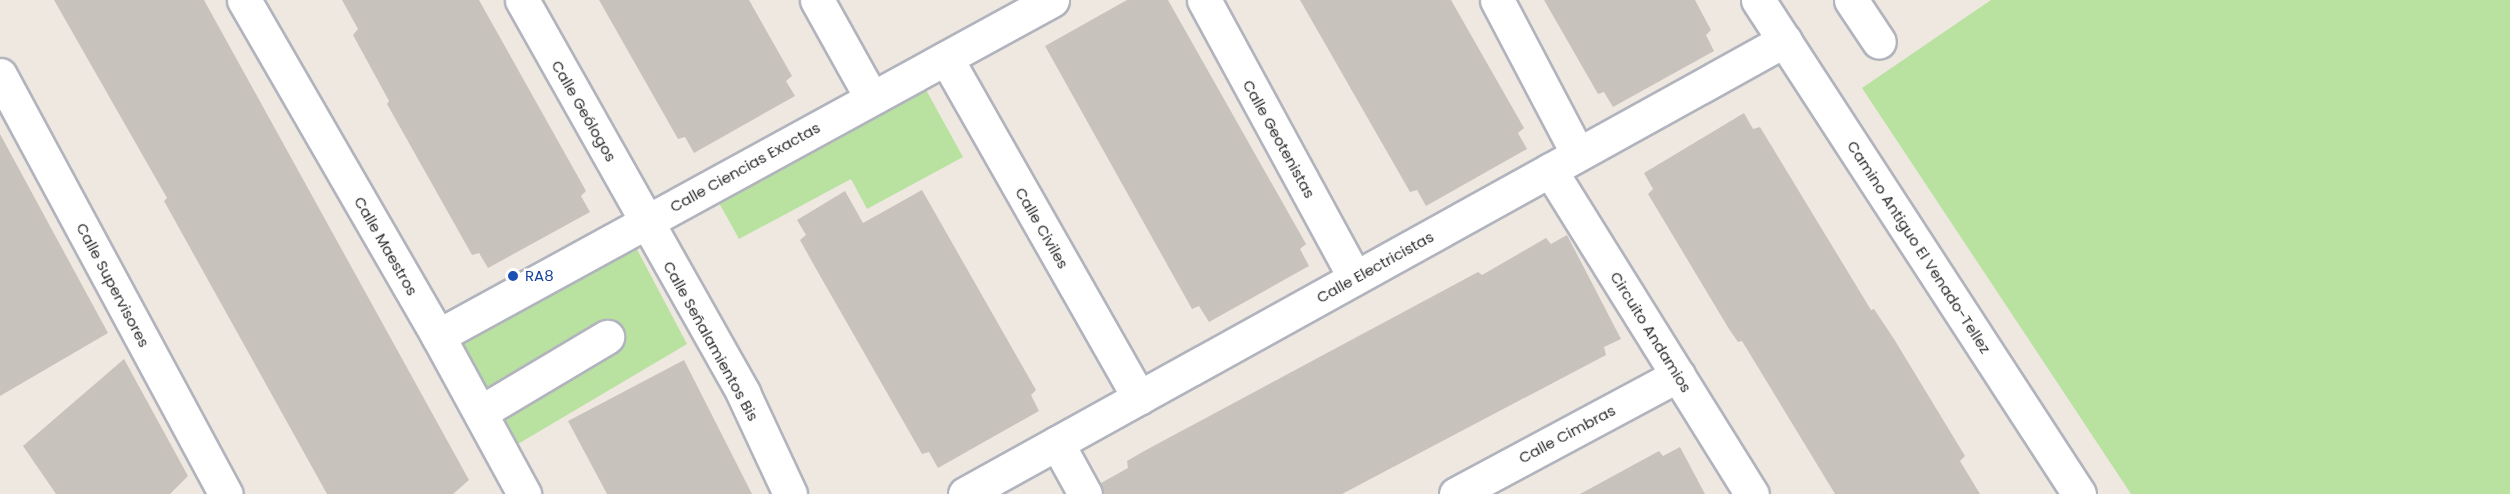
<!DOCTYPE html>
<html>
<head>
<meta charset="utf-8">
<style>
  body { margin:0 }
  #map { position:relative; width:2510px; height:494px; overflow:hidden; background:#eee8e1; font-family:Poppins,sans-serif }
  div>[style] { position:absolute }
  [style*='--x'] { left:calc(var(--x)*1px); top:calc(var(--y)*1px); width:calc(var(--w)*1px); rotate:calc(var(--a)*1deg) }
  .green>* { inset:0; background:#b9e2a1 }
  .building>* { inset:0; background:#c7c3bc }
  .roads { filter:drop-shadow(2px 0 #b1b4bd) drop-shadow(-2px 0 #b1b4bd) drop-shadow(0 2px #b1b4bd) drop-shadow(0 -2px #b1b4bd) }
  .minor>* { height:33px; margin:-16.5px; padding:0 16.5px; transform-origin:16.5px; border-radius:16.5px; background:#fff }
  .dots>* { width:16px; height:16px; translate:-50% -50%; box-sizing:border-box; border:3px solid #fff; border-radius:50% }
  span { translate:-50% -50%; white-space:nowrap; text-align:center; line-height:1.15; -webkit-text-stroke:5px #fff; paint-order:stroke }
  .street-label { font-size:15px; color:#2e2e2e }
  .transit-label { font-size:15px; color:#164399 }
  .left { translate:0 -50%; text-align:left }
</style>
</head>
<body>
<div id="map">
  <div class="green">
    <div style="clip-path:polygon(1991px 0,2510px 0,2510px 494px,2131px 494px,1862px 88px)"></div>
    <div style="clip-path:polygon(925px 88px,963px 157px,867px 209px,851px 179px,739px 239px,718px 201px)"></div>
    <div style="clip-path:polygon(631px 238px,687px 344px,518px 444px,460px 341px)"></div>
  </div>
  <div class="building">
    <div style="clip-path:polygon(54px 0,204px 0,469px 480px,453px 494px,327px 494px,164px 201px,167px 198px)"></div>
    <div style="clip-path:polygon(342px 0,479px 0,586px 191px,581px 196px,590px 212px,488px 268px,479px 253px,472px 255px,387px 104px,389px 101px,353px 35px,358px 29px)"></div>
    <div style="clip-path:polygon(599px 0,749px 0,792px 76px,786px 81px,795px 96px,694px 153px,685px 137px,678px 139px)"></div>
    <div style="clip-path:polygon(1127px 0,1168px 0,1306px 244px,1300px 249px,1309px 266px,1209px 322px,1199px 306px,1192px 309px,1045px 46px)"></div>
    <div style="clip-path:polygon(1300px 0,1451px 0,1524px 128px,1518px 133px,1527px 149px,1426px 206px,1417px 190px,1410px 192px)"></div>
    <div style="clip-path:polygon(1544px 0,1695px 0,1711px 30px,1706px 35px,1714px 51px,1613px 107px,1604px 92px,1598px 94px)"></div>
    <div style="clip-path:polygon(1744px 113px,1753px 129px,1760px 127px,1871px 310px,1874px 309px,1894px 339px,1965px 456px,1960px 461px,1980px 494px,1835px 494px,1742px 341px,1738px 342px,1729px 329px,1648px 194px,1653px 189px,1644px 173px)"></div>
    <div style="clip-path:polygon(0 134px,108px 333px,0 396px)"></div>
    <div style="clip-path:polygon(922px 190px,1036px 390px,1031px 395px,1039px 411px,938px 468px,929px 452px,922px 454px,815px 267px,800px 240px,806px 235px,797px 220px,845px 191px,863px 223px)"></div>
    <div style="clip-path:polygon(1567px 235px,1621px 339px,1604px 347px,1606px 355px,1342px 494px,1104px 494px,1101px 483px,1128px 468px,1127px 461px,1146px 450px,1478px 272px,1482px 275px,1546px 238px,1551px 244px)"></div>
    <div style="clip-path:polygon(124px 359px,188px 476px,170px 494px,56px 494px,23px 446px)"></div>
    <div style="clip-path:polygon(684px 360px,752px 494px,607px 494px,568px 421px)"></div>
    <div style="clip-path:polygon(1680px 447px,1705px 494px,1580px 494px,1659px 451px,1663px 456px)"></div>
  </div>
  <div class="roads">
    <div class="minor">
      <div style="--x:244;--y:0;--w:388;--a:60"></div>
      <div style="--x:438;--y:336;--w:180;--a:61.4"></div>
      <div style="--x:522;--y:0;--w:451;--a:60.6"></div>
      <div style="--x:743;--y:393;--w:111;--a:65"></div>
      <div style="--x:817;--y:0;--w:111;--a:60.9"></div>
      <div style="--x:1204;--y:0;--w:316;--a:61.5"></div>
      <div style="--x:1497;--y:0;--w:174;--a:62.3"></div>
      <div style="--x:1758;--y:0;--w:589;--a:56.98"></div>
      <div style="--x:1851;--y:0;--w:50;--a:56.3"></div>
      <div style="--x:946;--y:58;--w:391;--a:60.4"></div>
      <div style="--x:0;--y:75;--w:476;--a:61.7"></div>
      <div style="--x:1550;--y:170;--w:382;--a:58.1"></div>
      <div style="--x:438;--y:336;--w:700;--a:-28.69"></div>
      <div style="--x:481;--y:412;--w:147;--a:-30.8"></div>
      <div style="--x:1057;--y:443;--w:58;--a:61.2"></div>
      <div style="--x:965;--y:494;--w:937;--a:-28.97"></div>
      <div style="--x:1456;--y:494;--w:252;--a:-28.2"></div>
    </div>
  </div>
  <div class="dots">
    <div style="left:513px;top:276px;background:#1a4fb4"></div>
  </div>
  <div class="street-label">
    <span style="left:584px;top:111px;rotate:60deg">Calle Geólogos</span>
    <span style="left:1279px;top:139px;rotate:61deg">Calle Geotenistas</span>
    <span style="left:745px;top:167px;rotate:-29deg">Calle Ciencias Exactas</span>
    <span style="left:1042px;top:228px;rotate:60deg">Calle Civiles</span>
    <span style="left:386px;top:246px;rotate:60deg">Calle Maestros</span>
    <span style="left:1919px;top:247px;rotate:57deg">Camino Antiguo El Venado-Tellez</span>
    <span style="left:1375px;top:267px;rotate:-29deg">Calle Electricistas</span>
    <span style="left:113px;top:285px;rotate:62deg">Calle Supervisores</span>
    <span style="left:1651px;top:332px;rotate:58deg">Circuito Andamios</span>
    <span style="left:711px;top:341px;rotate:61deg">Calle Señalamientos Bis</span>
    <span style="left:1567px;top:434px;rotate:-28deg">Calle Cimbras</span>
  </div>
  <div class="transit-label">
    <span class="left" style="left:525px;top:276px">RA8</span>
  </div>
</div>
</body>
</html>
